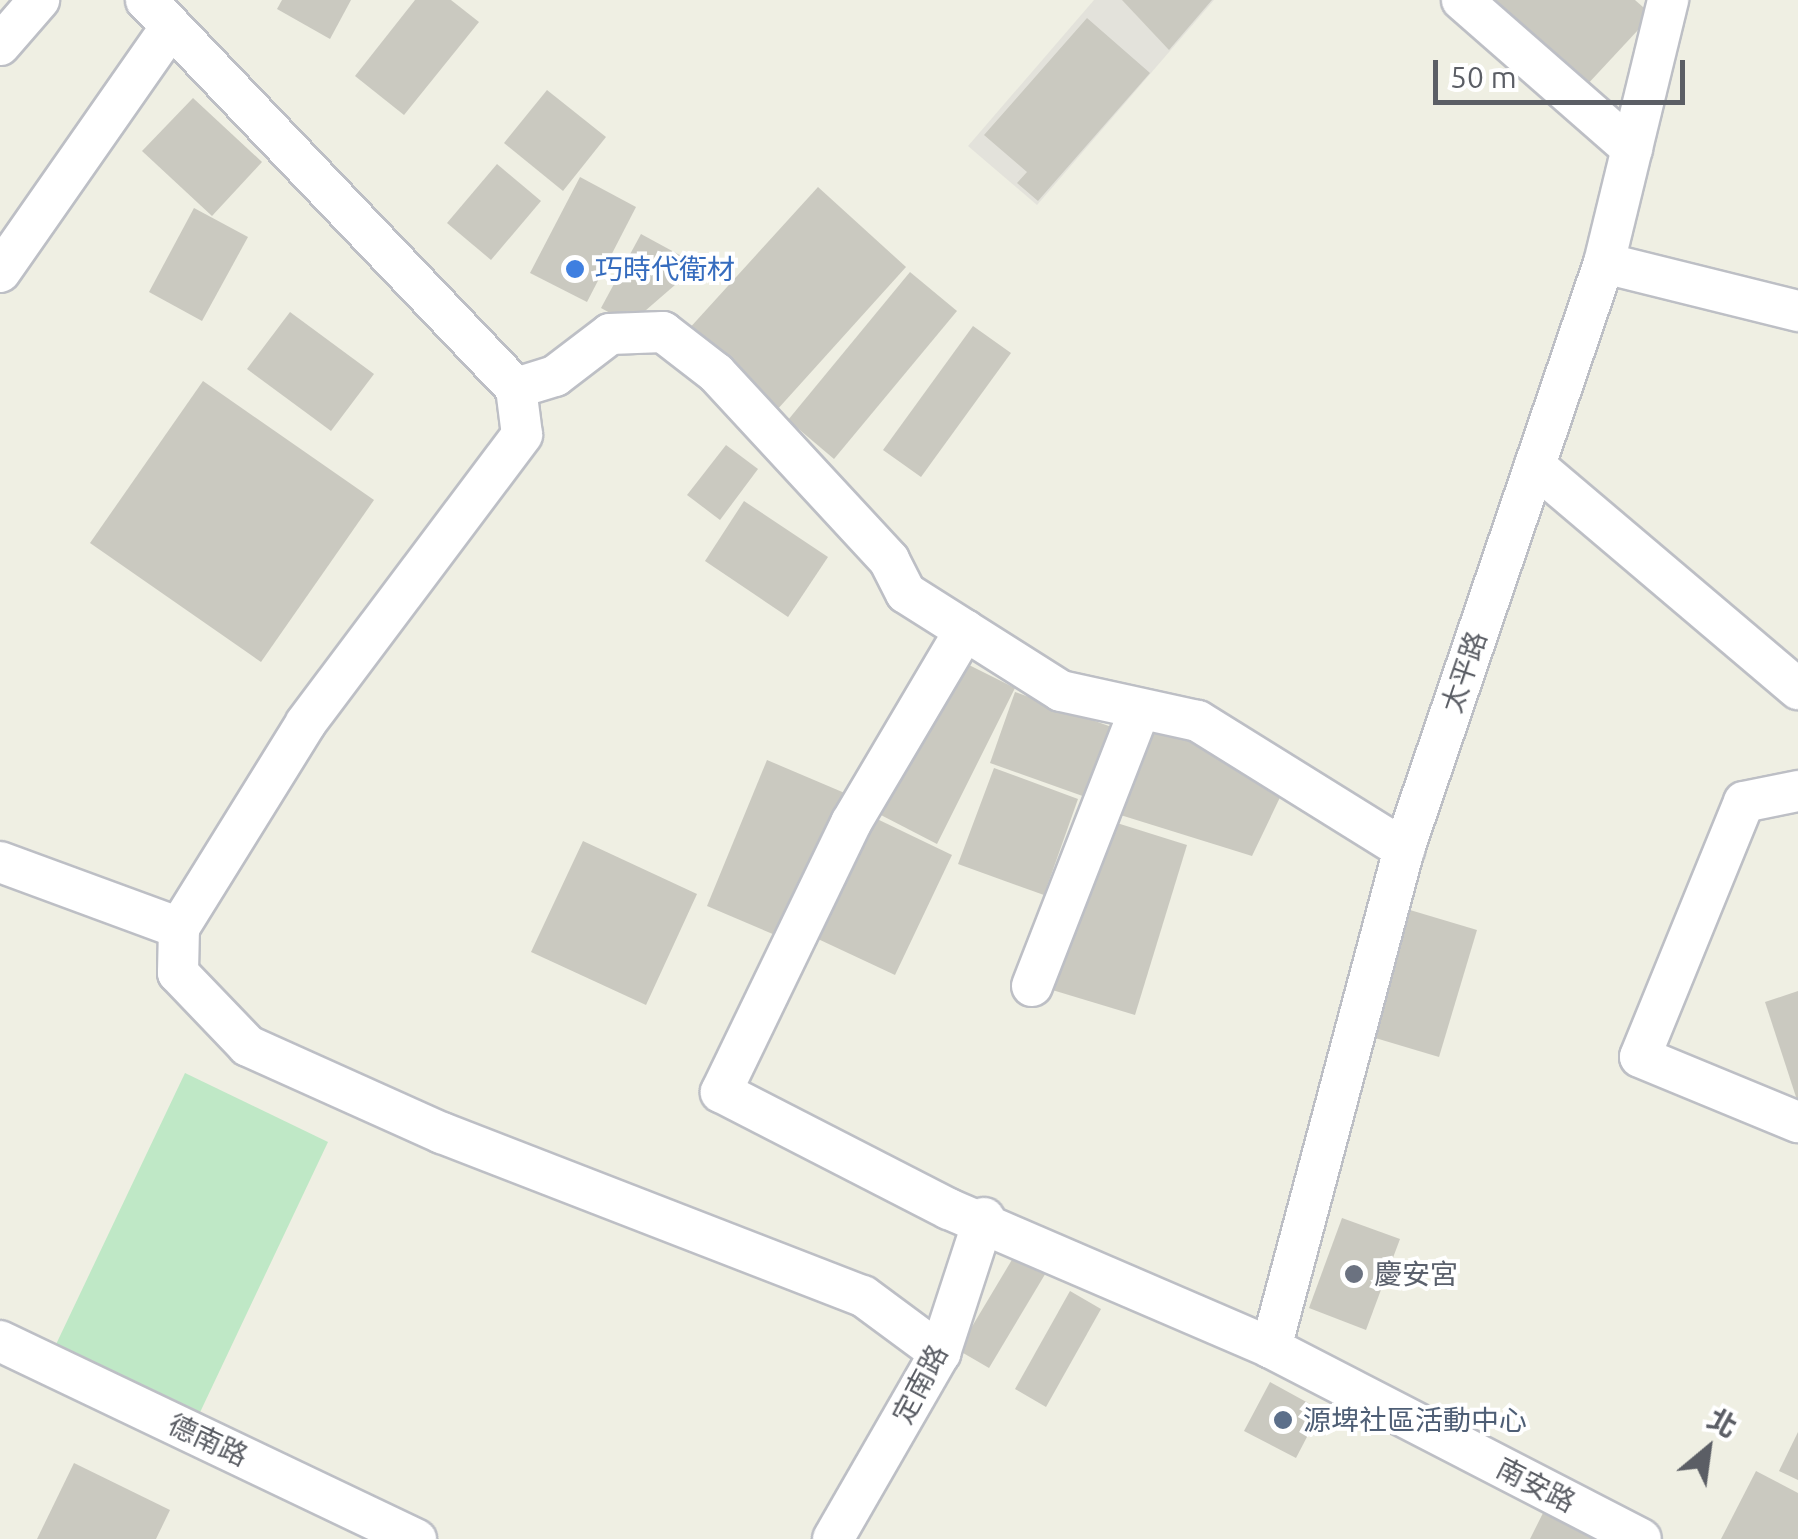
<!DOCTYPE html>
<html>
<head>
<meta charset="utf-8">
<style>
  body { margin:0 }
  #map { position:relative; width:1798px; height:1539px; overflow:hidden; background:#efefe3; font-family:Ubuntu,"Noto Sans TC",sans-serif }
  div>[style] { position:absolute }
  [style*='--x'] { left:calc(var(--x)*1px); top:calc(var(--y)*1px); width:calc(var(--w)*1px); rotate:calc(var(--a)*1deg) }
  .industrial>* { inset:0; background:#e3e2db }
  .green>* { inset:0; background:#bfe8c6 }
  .building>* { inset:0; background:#cac9c0 }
  .roads { filter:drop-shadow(2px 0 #bdbfc5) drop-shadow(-2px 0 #bdbfc5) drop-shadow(0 2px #bdbfc5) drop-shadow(0 -2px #bdbfc5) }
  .minor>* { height:40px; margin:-20px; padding:0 20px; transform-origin:20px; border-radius:20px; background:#fff }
  .dots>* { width:28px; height:28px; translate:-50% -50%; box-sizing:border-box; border:5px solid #fff; border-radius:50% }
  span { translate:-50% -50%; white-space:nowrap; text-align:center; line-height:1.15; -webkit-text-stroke:8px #fff; paint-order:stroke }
  .shop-label { font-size:28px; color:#366cbe }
  .left { translate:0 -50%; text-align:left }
  .street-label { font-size:28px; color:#5b5e65 }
  .worship-label { font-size:28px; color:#5b616d }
  .service-label { font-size:28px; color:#4e5e75 }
  .north { position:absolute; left:1658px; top:1399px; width:100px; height:100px; -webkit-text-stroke:8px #fff; paint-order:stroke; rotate:29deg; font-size:28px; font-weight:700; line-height:40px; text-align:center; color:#5b5e65 }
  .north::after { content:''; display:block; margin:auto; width:35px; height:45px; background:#5b5e65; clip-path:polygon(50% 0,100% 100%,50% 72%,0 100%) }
  .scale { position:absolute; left:1433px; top:60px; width:252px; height:45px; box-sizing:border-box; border:5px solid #5b5e65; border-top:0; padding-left:12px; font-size:30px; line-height:35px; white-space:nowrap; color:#5b5e65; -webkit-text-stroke:8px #fff; paint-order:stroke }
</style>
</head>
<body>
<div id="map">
  <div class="industrial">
    <div style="clip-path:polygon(1094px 0,1214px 0,1037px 205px,968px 146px)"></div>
  </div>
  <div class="green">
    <div style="clip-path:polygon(185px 1073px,328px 1142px,194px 1425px,50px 1357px)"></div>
  </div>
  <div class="building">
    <div style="clip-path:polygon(282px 0,351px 0,330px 39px,277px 9px)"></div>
    <div style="clip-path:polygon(415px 0,451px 0,479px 22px,404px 115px,355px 76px)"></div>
    <div style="clip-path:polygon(1122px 0,1212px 0,1169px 50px)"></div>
    <div style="clip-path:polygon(1490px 0,1635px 0,1652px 15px,1585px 87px)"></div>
    <div style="clip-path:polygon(1087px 18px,1150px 73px,1038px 201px,1017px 183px,1027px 172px,984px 135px)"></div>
    <div style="clip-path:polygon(547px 90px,606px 137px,563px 191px,504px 143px)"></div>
    <div style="clip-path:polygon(193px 98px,262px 162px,212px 216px,142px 151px)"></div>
    <div style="clip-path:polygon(497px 164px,541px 201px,491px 260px,447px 223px)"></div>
    <div style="clip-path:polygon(580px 177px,636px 207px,587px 302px,530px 273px)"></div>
    <div style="clip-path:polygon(818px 187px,906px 267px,776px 411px,687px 331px)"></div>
    <div style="clip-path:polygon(194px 208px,248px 237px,202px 321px,149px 292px)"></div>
    <div style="clip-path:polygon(641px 234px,698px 265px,630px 324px,601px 308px)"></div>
    <div style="clip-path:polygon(910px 272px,957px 311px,834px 459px,788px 420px)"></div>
    <div style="clip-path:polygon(290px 312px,374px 374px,331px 431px,247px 369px)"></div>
    <div style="clip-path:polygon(973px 326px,1011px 353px,921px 477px,883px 450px)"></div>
    <div style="clip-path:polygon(203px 381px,374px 500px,261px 662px,90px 543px)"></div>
    <div style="clip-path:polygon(726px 445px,758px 469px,720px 520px,687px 495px)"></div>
    <div style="clip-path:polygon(744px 501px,828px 557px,788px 617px,705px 561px)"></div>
    <div style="clip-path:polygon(955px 658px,1015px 688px,937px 844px,877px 813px)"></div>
    <div style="clip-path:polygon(1015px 692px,1117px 729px,1091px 799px,990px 763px)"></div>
    <div style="clip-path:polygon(1148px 722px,1193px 728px,1284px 789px,1252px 856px,1114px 813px)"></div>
    <div style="clip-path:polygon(767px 760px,847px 794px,787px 940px,707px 906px)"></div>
    <div style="clip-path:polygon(994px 768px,1078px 799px,1044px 895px,958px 864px)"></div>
    <div style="clip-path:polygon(875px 818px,952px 855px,895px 975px,818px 939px)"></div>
    <div style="clip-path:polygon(1101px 818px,1187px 845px,1135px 1015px,1049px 989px)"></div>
    <div style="clip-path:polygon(583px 841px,697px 894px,646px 1005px,531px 952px)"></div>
    <div style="clip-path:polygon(1410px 910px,1477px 930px,1439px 1057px,1372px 1037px)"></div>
    <div style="clip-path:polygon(1798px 991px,1798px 1100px,1797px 1100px,1765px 1002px)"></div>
    <div style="clip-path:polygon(1342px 1218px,1400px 1239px,1366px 1330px,1309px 1308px)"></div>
    <div style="clip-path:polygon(1016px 1253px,1047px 1271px,989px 1368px,958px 1350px)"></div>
    <div style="clip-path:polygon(1070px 1291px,1101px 1309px,1046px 1407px,1015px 1389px)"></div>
    <div style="clip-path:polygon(1270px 1382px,1321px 1410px,1296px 1458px,1244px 1431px)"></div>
    <div style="clip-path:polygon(1798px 1432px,1798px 1480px,1779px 1471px)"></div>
    <div style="clip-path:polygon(74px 1463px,170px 1510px,156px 1539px,37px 1539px)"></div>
    <div style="clip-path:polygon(1756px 1471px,1798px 1493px,1798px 1539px,1721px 1539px)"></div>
    <div style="clip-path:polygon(1547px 1505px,1615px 1539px,1530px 1539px)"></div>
  </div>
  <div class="roads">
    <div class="minor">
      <div style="--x:146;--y:0;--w:536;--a:46.36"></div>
      <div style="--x:516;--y:388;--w:41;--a:-17.1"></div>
      <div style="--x:555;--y:376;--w:69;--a:-37.4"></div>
      <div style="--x:610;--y:334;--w:53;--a:-2.2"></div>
      <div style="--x:663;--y:332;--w:67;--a:37.7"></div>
      <div style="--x:716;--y:373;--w:255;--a:47.2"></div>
      <div style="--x:889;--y:560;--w:37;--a:63"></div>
      <div style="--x:906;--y:593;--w:183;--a:32.3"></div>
      <div style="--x:1061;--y:691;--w:140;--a:12.4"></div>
      <div style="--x:1198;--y:721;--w:243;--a:31.9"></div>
      <div style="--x:1462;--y:0;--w:226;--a:41.2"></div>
      <div style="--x:0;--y:45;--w:60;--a:-49.1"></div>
      <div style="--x:1604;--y:263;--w:200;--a:13.9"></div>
      <div style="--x:0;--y:272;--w:299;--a:-55.1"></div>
      <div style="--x:516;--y:388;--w:47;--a:82.7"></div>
      <div style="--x:522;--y:435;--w:360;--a:126.9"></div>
      <div style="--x:306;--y:723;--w:241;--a:121.8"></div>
      <div style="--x:179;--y:928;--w:45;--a:91.3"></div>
      <div style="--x:178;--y:973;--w:101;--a:46.2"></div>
      <div style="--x:248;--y:1046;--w:213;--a:24.2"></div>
      <div style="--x:442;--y:1133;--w:451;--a:21.2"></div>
      <div style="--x:863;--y:1296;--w:96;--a:36.5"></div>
      <div style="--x:1535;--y:466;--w:345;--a:40.3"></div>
      <div style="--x:965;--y:630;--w:224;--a:120.6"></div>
      <div style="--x:851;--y:823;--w:299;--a:115.8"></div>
      <div style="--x:721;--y:1092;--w:256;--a:27.2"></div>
      <div style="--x:949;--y:1209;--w:351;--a:23.3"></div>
      <div style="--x:1271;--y:1348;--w:416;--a:27.3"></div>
      <div style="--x:1798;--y:791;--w:55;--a:168.5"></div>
      <div style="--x:1744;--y:802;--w:275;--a:112.2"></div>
      <div style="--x:1640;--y:1057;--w:171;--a:22.4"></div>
      <div style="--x:0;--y:862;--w:191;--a:20.2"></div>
      <div style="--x:1032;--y:986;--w:295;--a:-68.7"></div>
      <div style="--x:0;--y:1341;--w:461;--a:25.5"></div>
      <div style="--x:1271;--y:1348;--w:516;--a:-75.08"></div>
      <div style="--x:1404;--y:849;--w:619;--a:-71.16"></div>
      <div style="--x:1604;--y:263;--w:271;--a:-76.3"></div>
      <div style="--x:833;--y:1539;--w:215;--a:-60.1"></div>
      <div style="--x:940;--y:1353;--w:142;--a:-71.9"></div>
    </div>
  </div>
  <div class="dots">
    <div style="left:575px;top:269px;background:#3f7fe0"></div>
    <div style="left:1354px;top:1274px;background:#6b7280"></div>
    <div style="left:1283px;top:1420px;background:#5c6f8a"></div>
  </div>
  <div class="shop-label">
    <span class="left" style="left:595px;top:269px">巧時代衛材</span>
  </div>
  <div class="street-label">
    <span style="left:1464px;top:672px;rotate:-71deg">太平路</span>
    <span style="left:920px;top:1384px;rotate:-62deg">定南路</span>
    <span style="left:208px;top:1440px;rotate:25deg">德南路</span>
    <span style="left:1536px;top:1485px;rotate:27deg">南安路</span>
  </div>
  <div class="worship-label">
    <span class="left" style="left:1374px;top:1274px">慶安宮</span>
  </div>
  <div class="service-label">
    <span class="left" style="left:1303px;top:1420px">源埤社區活動中心</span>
  </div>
  <div class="north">北</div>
  <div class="scale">50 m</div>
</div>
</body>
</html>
